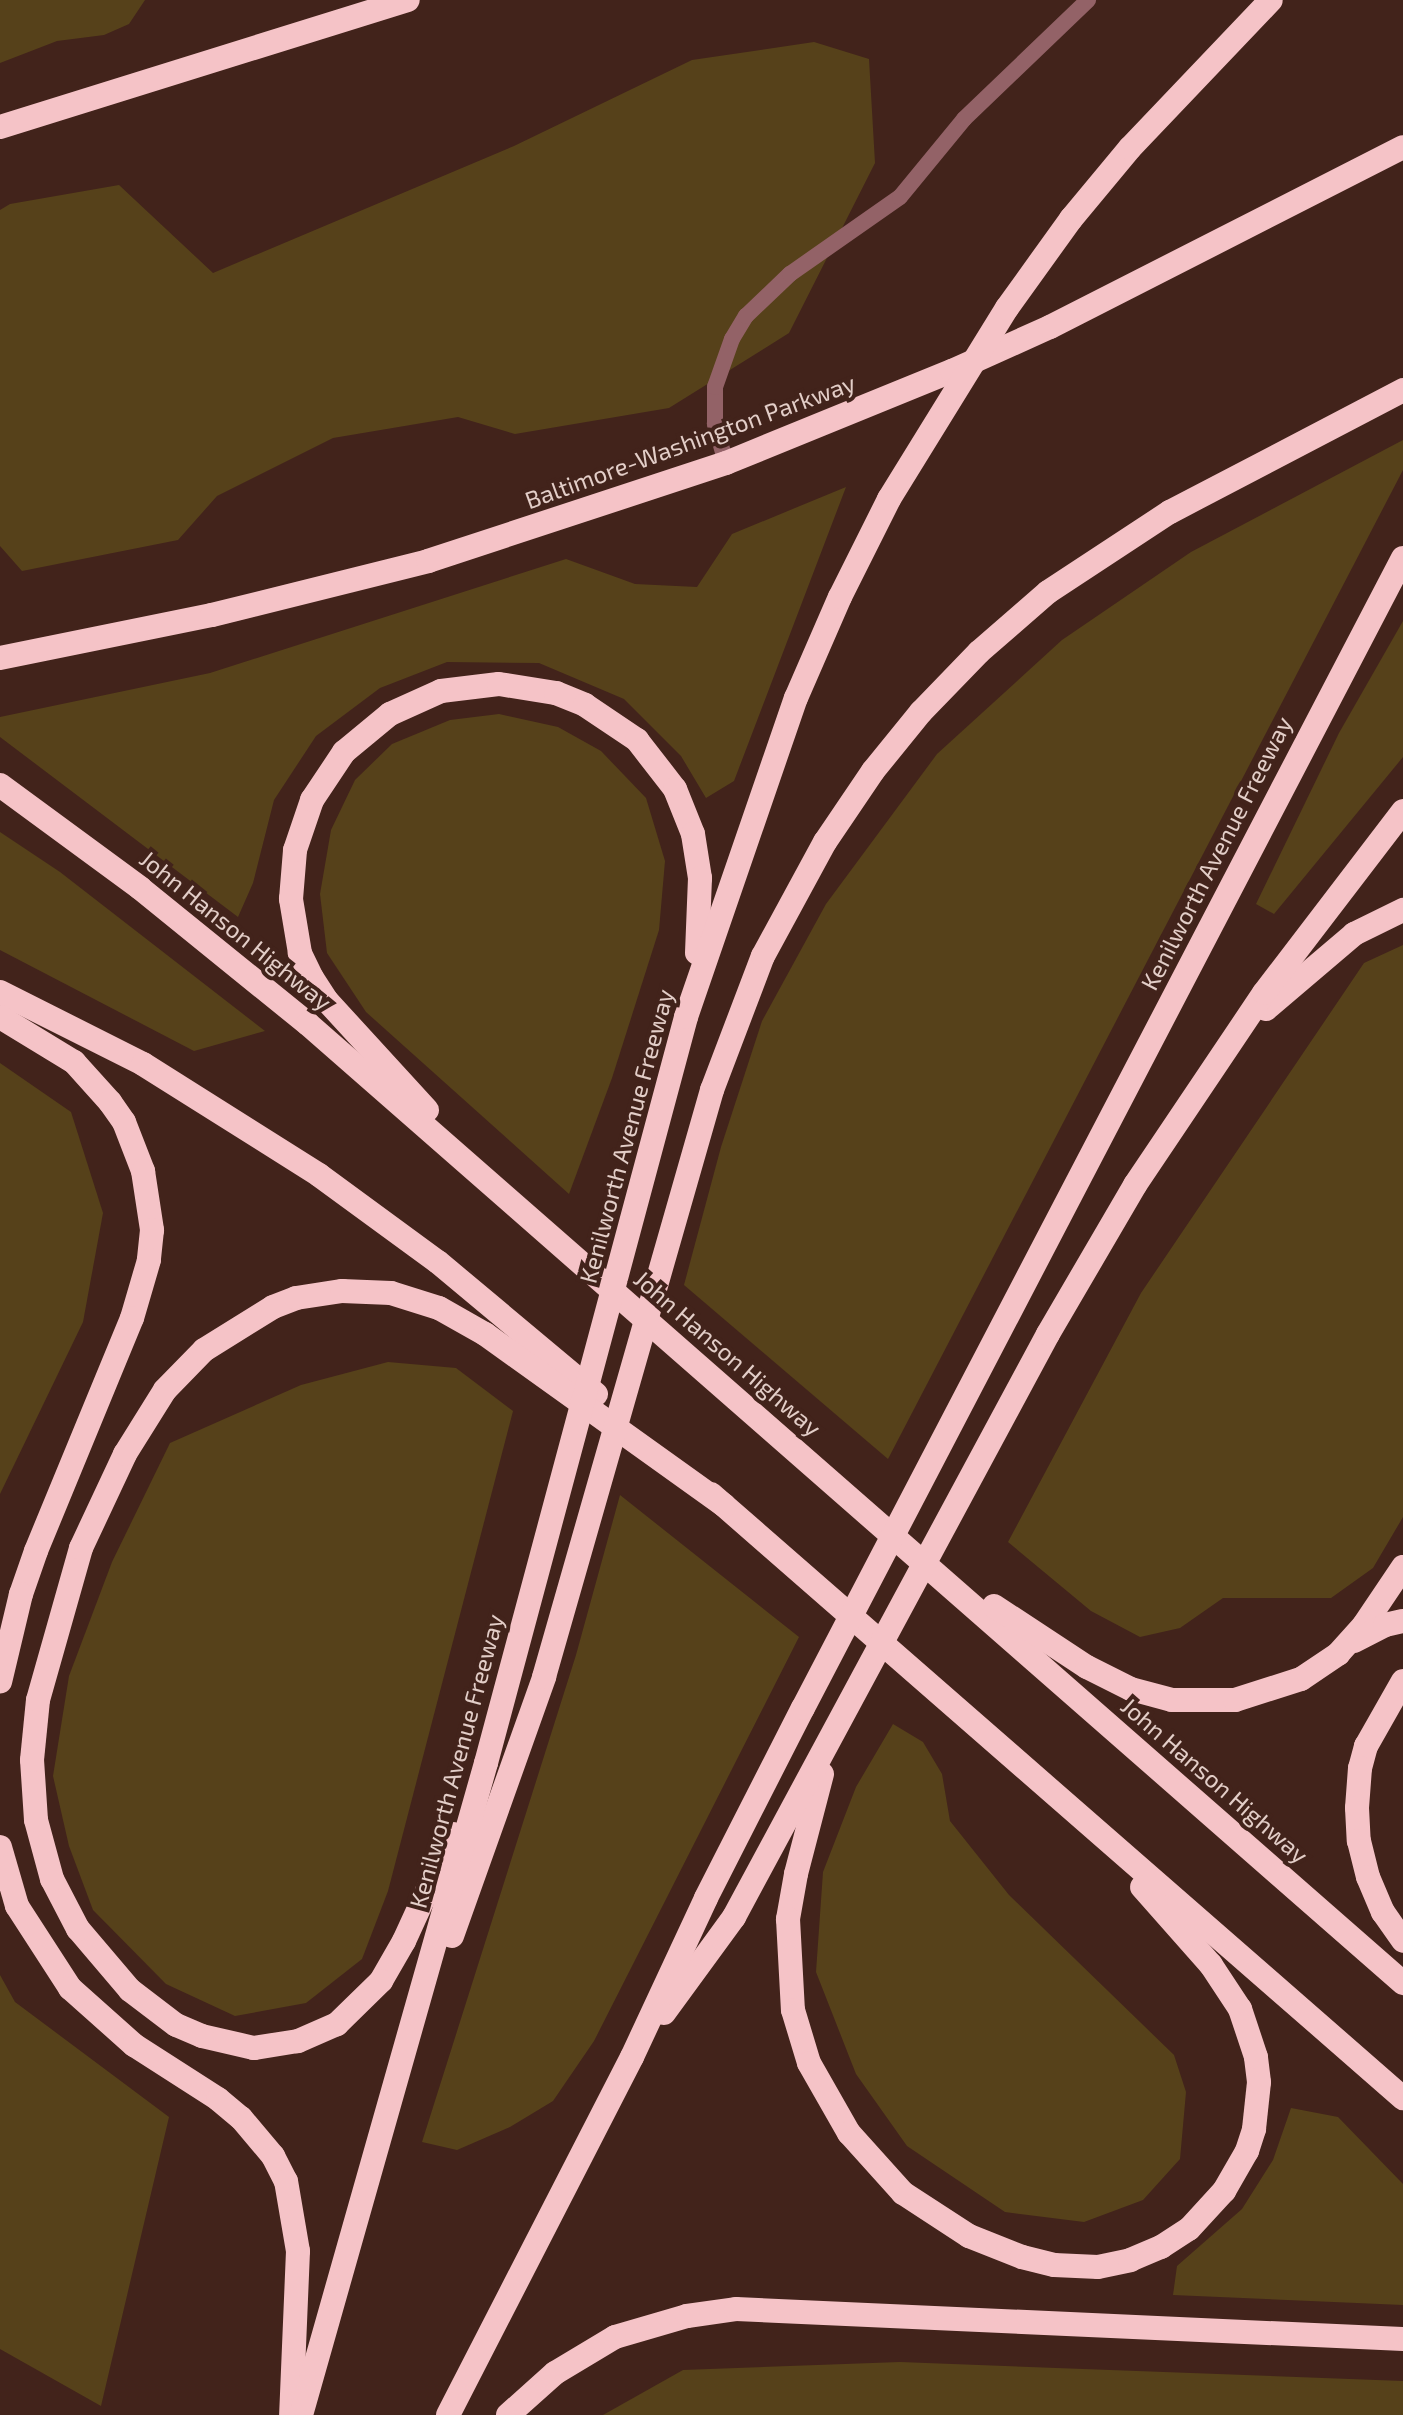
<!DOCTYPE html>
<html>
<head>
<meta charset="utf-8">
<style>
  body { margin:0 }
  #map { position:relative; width:1403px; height:2415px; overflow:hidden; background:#42231b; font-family:"Exo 2",sans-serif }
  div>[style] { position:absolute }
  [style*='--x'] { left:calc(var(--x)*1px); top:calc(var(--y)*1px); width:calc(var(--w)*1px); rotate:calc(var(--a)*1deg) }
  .green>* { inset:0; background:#56411a }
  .service>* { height:16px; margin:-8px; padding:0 8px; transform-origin:8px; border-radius:8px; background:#936267 }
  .motorway>* { height:24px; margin:-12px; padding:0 12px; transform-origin:12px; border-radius:12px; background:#f5c3c7 }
  span { translate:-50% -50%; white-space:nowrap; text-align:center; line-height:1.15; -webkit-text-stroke:8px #42231b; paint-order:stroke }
  .street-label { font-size:24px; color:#e3cec8 }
</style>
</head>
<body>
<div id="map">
  <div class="green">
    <div style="clip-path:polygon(0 0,145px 0,129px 24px,104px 35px,57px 41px,0 63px)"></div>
    <div style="clip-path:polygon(814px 42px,869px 59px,875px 163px,789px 333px,669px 408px,515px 434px,458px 417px,333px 438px,217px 496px,178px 540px,22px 571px,0 546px,0 210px,10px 204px,119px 185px,213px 273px,514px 146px,692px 60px)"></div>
    <div style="clip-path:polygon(1403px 440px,1403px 470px,888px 1459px,684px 1285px,721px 1147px,762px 1021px,826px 904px,937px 754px,1062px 640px,1191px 552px)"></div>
    <div style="clip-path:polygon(846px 487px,734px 781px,706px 798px,681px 756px,624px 699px,539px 663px,447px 662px,380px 688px,316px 736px,274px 800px,253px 883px,238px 917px,0 737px,0 717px,210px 673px,566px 559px,635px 584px,697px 587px,732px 534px)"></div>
    <div style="clip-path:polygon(1403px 621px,1403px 757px,1274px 914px,1256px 904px,1339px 733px)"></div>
    <div style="clip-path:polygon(499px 714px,558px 727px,601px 751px,646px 798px,665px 861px,659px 930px,612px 1078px,569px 1194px,366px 1012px,327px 953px,320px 894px,331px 830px,355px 780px,392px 744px,450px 720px)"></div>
    <div style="clip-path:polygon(0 832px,60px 872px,265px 1031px,194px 1051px,0 950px)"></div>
    <div style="clip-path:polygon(1403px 945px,1403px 1517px,1373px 1568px,1331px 1598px,1223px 1598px,1180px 1628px,1140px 1637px,1091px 1611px,1008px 1542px,1141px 1293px,1364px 963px)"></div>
    <div style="clip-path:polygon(0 1063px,71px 1112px,103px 1213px,83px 1322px,0 1494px)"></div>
    <div style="clip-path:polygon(388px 1362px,456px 1368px,513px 1411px,388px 1891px,362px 1959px,306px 2003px,235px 2016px,166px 1984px,93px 1910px,69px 1846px,53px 1776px,69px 1676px,112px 1562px,170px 1443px,301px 1385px)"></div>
    <div style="clip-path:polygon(620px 1495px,799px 1637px,594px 2041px,553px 2101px,510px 2127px,457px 2150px,422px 2142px,576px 1655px)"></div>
    <div style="clip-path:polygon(893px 1724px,923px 1742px,942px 1774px,950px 1821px,1009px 1895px,1174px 2055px,1186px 2092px,1180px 2159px,1143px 2200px,1084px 2222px,1005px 2212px,907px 2146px,856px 2074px,816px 1972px,823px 1872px,856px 1787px)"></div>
    <div style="clip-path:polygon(0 1975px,15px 2002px,169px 2117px,101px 2406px,0 2349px)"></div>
    <div style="clip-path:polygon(1291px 2108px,1338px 2117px,1403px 2184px,1403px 2305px,1173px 2295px,1177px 2266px,1242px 2209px,1273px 2160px)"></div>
    <div style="clip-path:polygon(900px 2362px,1403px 2381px,1403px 2415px,603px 2415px,683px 2370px)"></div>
  </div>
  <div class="service">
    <div style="--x:726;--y:463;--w:41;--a:-105.8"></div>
    <div style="--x:715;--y:424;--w:37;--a:-90"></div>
    <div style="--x:715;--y:387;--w:51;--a:-70.5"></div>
    <div style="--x:732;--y:339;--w:27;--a:-59"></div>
    <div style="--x:746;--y:316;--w:61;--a:-43.7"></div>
    <div style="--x:790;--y:274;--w:134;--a:-35"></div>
    <div style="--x:900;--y:197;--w:101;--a:-50.6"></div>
    <div style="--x:964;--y:119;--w:172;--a:-43.8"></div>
  </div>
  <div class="motorway">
    <div style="--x:0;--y:127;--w:427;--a:-17.3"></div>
    <div style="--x:0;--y:658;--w:216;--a:-11.5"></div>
    <div style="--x:212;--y:615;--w:223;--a:-14"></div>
    <div style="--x:428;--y:561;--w:314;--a:-18.2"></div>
    <div style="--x:726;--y:463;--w:244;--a:-22.2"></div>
    <div style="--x:952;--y:371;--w:107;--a:-24.2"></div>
    <div style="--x:1050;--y:327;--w:396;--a:-27"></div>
    <div style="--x:0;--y:785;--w:174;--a:36.3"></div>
    <div style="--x:140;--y:888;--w:216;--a:39"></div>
    <div style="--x:308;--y:1024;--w:1456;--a:41.21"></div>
    <div style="--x:0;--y:992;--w:160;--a:26.7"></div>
    <div style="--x:143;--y:1064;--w:208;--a:32.2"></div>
    <div style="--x:319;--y:1175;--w:147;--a:36.2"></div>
    <div style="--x:438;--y:1262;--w:206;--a:39.9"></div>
    <div style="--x:1266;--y:1009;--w:116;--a:-40.4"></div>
    <div style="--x:1354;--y:934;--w:55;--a:-26.1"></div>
    <div style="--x:0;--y:1017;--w:87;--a:31.3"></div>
    <div style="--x:74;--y:1062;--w:54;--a:48"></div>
    <div style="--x:110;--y:1102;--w:24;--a:55"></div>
    <div style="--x:124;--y:1122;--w:53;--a:68.8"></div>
    <div style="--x:143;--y:1171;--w:60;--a:81.3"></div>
    <div style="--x:152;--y:1230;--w:30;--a:96"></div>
    <div style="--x:149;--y:1260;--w:60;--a:106.3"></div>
    <div style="--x:132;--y:1318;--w:252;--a:112.4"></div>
    <div style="--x:36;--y:1551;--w:46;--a:109.2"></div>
    <div style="--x:21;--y:1594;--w:90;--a:103.4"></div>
    <div style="--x:427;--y:1110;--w:148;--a:-132.5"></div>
    <div style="--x:327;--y:1001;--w:27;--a:-123"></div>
    <div style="--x:312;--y:978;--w:28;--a:-116"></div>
    <div style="--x:300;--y:953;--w:55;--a:-99.5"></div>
    <div style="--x:291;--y:899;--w:49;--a:-85.3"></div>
    <div style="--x:295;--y:850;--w:53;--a:-71.2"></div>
    <div style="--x:312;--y:800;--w:58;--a:-56.3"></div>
    <div style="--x:344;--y:752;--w:60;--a:-39.6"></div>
    <div style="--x:390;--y:714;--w:56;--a:-24.3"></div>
    <div style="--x:441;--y:691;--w:58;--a:-6.9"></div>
    <div style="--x:499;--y:684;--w:58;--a:9"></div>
    <div style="--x:556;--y:693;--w:31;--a:22"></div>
    <div style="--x:585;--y:705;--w:63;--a:33.9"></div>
    <div style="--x:637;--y:740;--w:62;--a:52.2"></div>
    <div style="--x:675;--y:789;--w:48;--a:68.2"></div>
    <div style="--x:693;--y:834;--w:45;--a:81"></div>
    <div style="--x:700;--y:878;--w:75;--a:92.3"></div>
    <div style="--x:711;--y:1494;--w:919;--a:41.12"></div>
    <div style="--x:994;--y:1606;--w:111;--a:33.3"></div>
    <div style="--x:1087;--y:1667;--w:49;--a:26.6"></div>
    <div style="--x:1131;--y:1689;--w:42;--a:15"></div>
    <div style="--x:1172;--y:1700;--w:63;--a:0"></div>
    <div style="--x:1235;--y:1700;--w:69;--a:-17.7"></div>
    <div style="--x:1301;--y:1679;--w:45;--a:-34"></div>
    <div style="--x:1338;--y:1654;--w:39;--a:-48"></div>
    <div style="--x:1364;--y:1625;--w:70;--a:-56.1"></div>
    <div style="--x:1354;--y:1641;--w:35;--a:-27"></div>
    <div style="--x:1385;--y:1625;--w:18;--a:-13"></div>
    <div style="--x:1403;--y:1681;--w:75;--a:119.6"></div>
    <div style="--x:1366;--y:1746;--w:23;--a:105"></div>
    <div style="--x:1360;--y:1768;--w:40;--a:94.3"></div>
    <div style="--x:1357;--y:1808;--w:33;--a:87"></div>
    <div style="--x:1359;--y:1841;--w:37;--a:76"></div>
    <div style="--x:1368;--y:1877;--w:38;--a:67"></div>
    <div style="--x:1383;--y:1912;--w:35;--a:55"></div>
    <div style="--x:822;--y:1774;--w:103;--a:104.6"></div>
    <div style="--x:796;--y:1874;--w:46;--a:100.1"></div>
    <div style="--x:788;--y:1919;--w:91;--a:86.9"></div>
    <div style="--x:793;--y:2010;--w:55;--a:73.2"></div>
    <div style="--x:809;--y:2063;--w:81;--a:60.3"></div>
    <div style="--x:849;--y:2133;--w:81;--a:48"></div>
    <div style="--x:903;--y:2193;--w:79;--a:33.1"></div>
    <div style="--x:969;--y:2236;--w:57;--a:21.6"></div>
    <div style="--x:1022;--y:2257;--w:33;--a:14"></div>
    <div style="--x:1054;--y:2265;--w:44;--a:2.6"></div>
    <div style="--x:1098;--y:2267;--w:33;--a:-12"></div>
    <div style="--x:1130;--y:2260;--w:34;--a:-23"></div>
    <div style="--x:1161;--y:2247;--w:33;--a:-33"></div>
    <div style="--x:1189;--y:2229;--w:52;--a:-47.4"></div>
    <div style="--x:1224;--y:2191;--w:46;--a:-60.1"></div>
    <div style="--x:1247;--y:2151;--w:23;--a:-72"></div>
    <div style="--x:1254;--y:2129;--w:47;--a:-83.9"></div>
    <div style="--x:1259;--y:2082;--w:25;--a:-97"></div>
    <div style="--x:1256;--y:2057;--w:51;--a:-108.4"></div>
    <div style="--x:1240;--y:2009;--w:53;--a:-123.4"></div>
    <div style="--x:1211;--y:1965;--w:104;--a:-131.5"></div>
    <div style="--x:453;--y:1834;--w:118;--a:114.6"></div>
    <div style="--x:404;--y:1941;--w:46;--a:119.9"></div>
    <div style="--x:381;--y:1981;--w:62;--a:135.7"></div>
    <div style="--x:337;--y:2024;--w:43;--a:156.4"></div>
    <div style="--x:298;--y:2041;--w:45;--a:171"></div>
    <div style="--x:254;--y:2048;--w:53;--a:-167"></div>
    <div style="--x:202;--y:2036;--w:28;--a:-157"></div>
    <div style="--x:176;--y:2025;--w:58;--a:-142.7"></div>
    <div style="--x:130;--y:1990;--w:80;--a:-130.4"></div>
    <div style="--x:78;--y:1929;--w:56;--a:-117.5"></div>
    <div style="--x:52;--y:1879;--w:61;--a:-105.2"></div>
    <div style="--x:36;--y:1820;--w:60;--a:-93.8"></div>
    <div style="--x:32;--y:1760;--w:60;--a:-84.3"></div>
    <div style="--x:38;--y:1700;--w:158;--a:-74.2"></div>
    <div style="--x:81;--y:1548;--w:104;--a:-64.9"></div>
    <div style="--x:125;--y:1454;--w:75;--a:-58"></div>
    <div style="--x:165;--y:1390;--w:56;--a:-45.7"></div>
    <div style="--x:204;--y:1350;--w:81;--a:-31.9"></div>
    <div style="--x:273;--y:1307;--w:25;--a:-21"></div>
    <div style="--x:296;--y:1298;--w:47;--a:-8.7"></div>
    <div style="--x:342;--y:1291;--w:49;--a:2.3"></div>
    <div style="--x:391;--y:1293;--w:50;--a:17.4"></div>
    <div style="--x:439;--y:1308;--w:53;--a:29.5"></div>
    <div style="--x:485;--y:1334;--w:294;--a:35.6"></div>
    <div style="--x:0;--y:1847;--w:61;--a:73.9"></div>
    <div style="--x:17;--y:1906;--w:98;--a:57.1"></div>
    <div style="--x:70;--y:1988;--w:86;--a:41.7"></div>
    <div style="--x:134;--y:2045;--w:100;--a:32.7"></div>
    <div style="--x:218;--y:2099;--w:30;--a:40"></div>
    <div style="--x:241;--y:2118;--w:50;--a:49.9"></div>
    <div style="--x:273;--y:2156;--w:28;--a:63"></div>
    <div style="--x:286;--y:2181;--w:71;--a:80.3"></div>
    <div style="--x:298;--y:2251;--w:164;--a:92.4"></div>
    <div style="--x:452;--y:1936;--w:275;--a:-70.4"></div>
    <div style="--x:544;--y:1677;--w:611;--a:-74.03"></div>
    <div style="--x:712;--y:1090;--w:143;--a:-69.2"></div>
    <div style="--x:763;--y:956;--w:130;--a:-61.5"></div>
    <div style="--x:825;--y:842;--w:86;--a:-55.9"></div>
    <div style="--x:873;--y:771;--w:76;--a:-50.9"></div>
    <div style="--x:921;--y:712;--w:83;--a:-46"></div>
    <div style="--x:979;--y:652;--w:91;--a:-41"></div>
    <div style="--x:1048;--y:592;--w:146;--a:-33.3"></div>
    <div style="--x:1170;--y:512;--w:263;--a:-27.6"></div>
    <div style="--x:664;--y:2013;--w:119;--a:-53.9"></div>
    <div style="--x:734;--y:1917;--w:662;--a:-61.69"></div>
    <div style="--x:1048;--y:1334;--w:173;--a:-59.7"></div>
    <div style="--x:1135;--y:1185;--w:231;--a:-56.1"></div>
    <div style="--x:1264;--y:993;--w:229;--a:-52.6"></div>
    <div style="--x:301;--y:2415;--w:678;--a:-74.16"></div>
    <div style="--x:486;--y:1763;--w:772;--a:-74.99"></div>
    <div style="--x:686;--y:1017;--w:337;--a:-71"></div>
    <div style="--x:796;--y:698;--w:110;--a:-66.5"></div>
    <div style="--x:840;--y:597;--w:110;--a:-63.4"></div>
    <div style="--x:889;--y:499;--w:225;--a:-58.3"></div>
    <div style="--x:1007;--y:308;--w:110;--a:-54.3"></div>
    <div style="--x:1071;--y:219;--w:92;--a:-50.3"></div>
    <div style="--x:1130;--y:148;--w:204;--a:-46.4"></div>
    <div style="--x:448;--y:2415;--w:403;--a:-62.8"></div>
    <div style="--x:632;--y:2057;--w:175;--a:-65"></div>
    <div style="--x:706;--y:1898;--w:213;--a:-63"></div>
    <div style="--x:803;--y:1708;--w:1297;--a:-62.45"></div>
    <div style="--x:508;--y:2415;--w:63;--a:-41.8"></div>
    <div style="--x:555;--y:2373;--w:70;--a:-31"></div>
    <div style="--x:615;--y:2337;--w:75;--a:-16.3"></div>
    <div style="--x:687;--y:2316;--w:49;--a:-8.1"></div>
    <div style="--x:736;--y:2309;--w:668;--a:2.58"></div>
  </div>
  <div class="street-label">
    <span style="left:690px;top:441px;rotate:-20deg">Baltimore-Washington Parkway</span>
    <span style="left:1216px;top:853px;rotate:-63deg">Kenilworth Avenue Freeway</span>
    <span style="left:236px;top:930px;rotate:39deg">John Hanson Highway</span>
    <span style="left:626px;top:1136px;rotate:-75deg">Kenilworth Avenue Freeway</span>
    <span style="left:728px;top:1353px;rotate:41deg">John Hanson Highway</span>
    <span style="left:456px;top:1761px;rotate:-75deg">Kenilworth Avenue Freeway</span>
    <span style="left:1215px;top:1780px;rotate:41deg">John Hanson Highway</span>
  </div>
</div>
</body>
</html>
